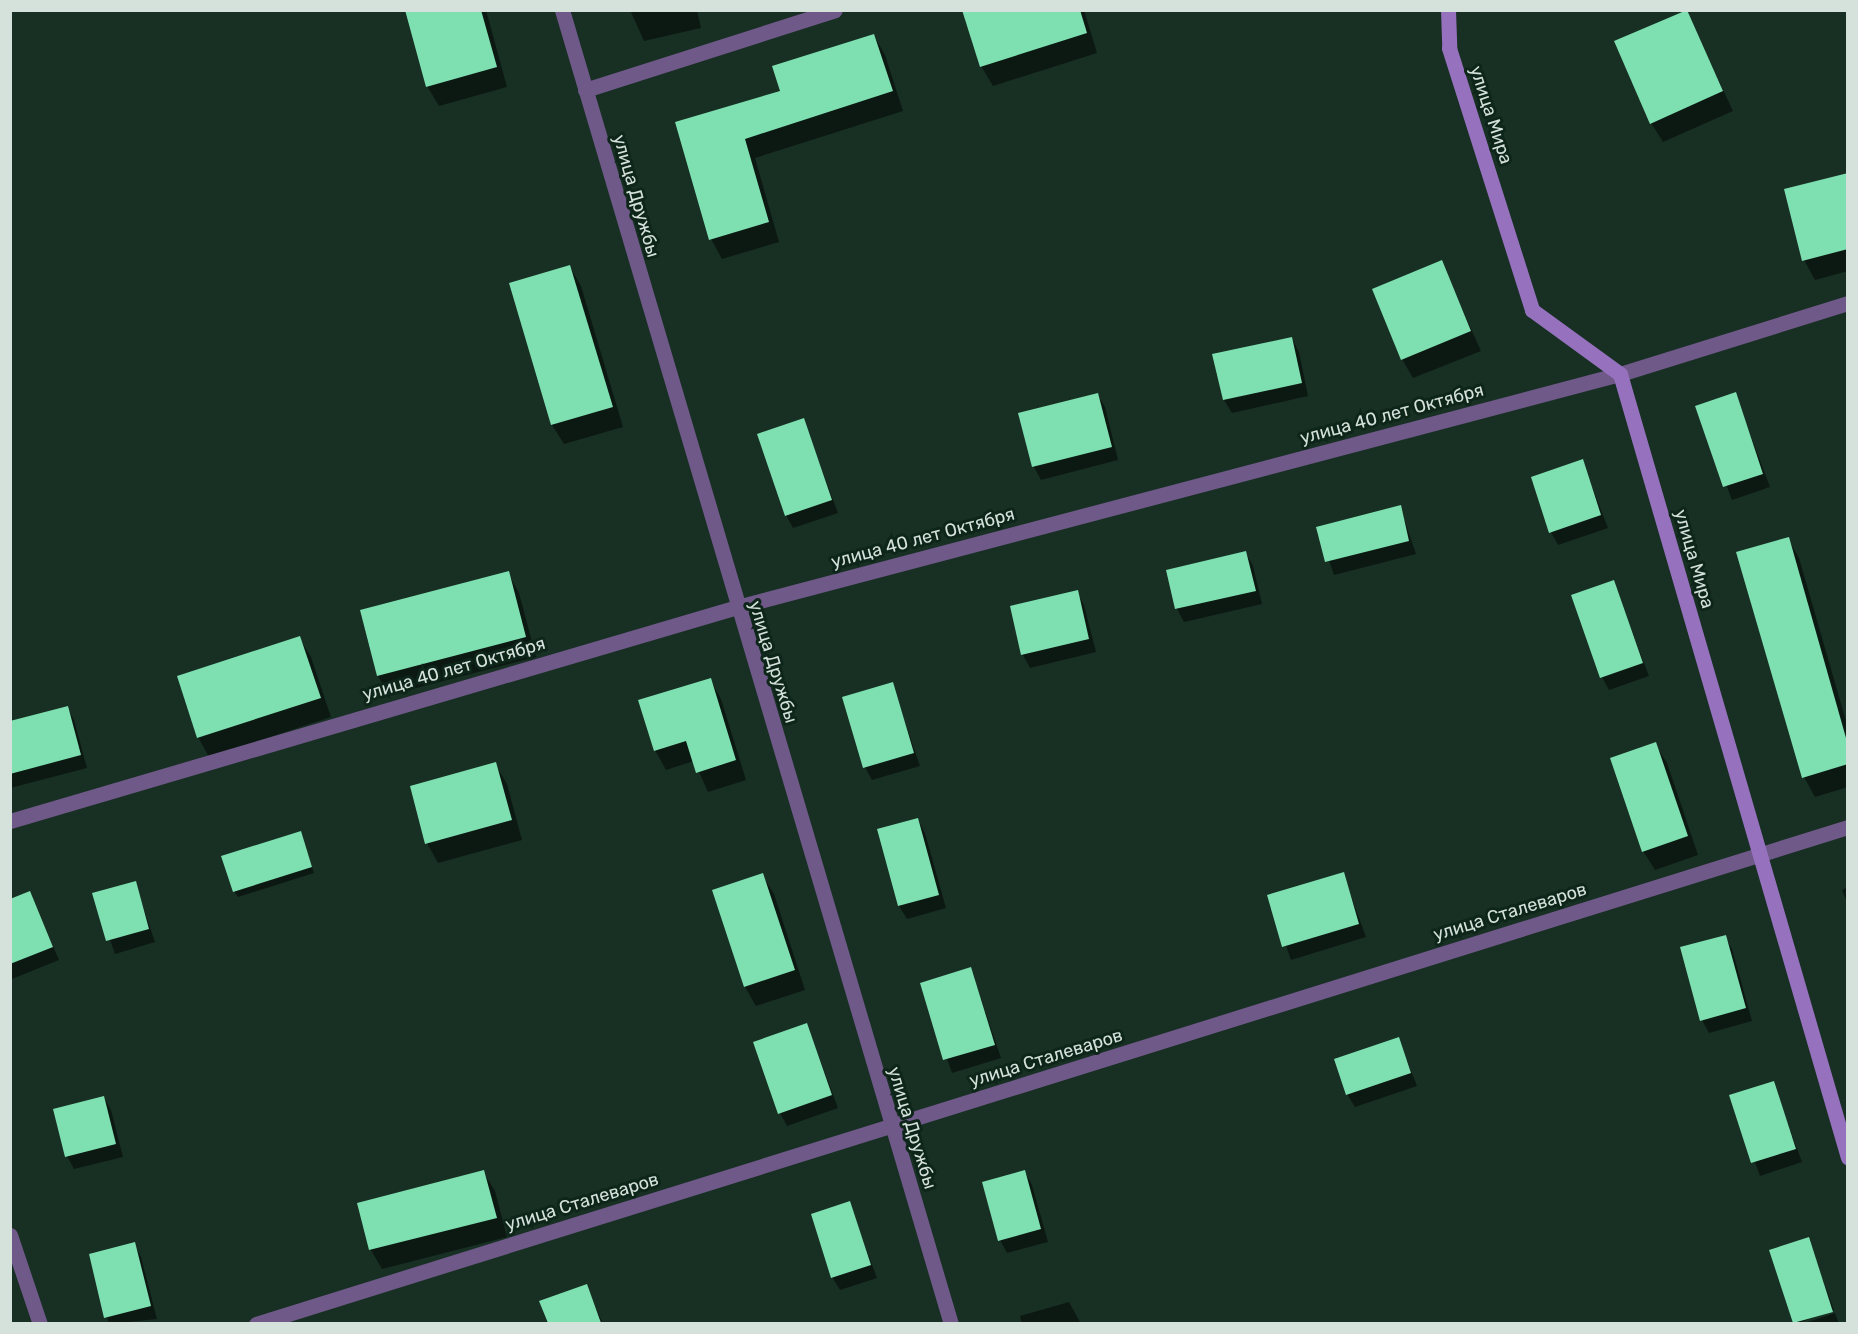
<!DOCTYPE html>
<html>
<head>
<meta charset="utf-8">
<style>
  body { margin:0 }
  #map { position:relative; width:1858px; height:1334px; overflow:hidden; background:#182f24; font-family:Rubik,sans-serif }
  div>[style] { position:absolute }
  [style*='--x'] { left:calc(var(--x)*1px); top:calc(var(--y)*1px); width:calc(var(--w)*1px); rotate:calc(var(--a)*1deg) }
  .shadow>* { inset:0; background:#0007 }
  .building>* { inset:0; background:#7ee0b1 }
  .street>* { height:15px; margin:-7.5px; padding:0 7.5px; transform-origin:7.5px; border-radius:7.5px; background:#6f5988 }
  .secondary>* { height:15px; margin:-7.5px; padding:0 7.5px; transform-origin:7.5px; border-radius:7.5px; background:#9672be }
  span { translate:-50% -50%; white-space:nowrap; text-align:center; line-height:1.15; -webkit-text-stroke:6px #0e251a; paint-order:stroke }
  .street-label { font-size:18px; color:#d4e2db }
  .frame { position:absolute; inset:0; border:12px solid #d4e2db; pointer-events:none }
</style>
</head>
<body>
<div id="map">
  <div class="shadow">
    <div style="clip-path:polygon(406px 10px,486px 10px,507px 87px,439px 106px,427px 86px)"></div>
    <div style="clip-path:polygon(630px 10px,697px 10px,701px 28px,644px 41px)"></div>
    <div style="clip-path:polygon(970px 10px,1084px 10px,1097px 53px,993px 86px,981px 66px)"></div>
    <div style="clip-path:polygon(1686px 11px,1733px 111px,1663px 142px,1651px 123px)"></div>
    <div style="clip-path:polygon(874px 36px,885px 55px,903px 111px,755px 158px,779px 242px,722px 259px,711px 239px,677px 123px,782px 92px)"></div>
    <div style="clip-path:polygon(1848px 174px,1848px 271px,1815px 280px,1804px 260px)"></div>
    <div style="clip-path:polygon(1441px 262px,1481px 351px,1413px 378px,1402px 359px)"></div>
    <div style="clip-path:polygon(570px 267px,581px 286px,623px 427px,564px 444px,552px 425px)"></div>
    <div style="clip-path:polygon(1292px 339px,1299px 352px,1308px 396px,1232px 413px,1224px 400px)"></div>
    <div style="clip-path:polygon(1097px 394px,1105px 407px,1118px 460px,1041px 480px,1034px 467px,1020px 414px)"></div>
    <div style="clip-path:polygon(1735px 394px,1770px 487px,1732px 500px,1697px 407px)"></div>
    <div style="clip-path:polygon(803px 420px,838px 513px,793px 528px,786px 515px)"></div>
    <div style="clip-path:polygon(1582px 461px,1608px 528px,1558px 545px,1551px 532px)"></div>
    <div style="clip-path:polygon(1400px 507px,1416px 554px,1334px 575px,1318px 528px)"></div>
    <div style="clip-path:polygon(1788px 539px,1799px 558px,1848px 728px,1848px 787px,1815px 797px,1804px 777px)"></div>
    <div style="clip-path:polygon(1246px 553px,1253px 566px,1262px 604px,1184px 622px,1177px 609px,1168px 571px)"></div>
    <div style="clip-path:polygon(508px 573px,519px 593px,536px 657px,389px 695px,378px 676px)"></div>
    <div style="clip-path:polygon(1613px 582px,1649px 676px,1609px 690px,1602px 677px)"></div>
    <div style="clip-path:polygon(1077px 592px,1084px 605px,1096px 652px,1030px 668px,1023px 655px,1011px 607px)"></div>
    <div style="clip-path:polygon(299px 638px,311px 657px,331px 717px,209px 757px,198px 737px)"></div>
    <div style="clip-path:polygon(710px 679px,721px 699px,746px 780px,708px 792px,694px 761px,666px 770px,655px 750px)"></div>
    <div style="clip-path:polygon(892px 684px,920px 766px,872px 780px,865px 767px)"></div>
    <div style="clip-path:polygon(67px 707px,74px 720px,87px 768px,10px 788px,10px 722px)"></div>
    <div style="clip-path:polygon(1655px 744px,1667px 763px,1698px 855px,1655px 870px,1643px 851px)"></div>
    <div style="clip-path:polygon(495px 764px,507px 784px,522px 840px,438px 863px,427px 843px)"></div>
    <div style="clip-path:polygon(918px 820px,925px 833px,946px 908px,907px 919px,899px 906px,879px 830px)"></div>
    <div style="clip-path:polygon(303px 839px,314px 873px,238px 897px,234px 891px)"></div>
    <div style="clip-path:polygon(1343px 874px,1366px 937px,1291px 960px,1269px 896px)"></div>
    <div style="clip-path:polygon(762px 875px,774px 894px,805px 990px,756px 1006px,745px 987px,714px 891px)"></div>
    <div style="clip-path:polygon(135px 883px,155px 942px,115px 954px,94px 894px)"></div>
    <div style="clip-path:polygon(1848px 887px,1848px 905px,1842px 890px)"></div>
    <div style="clip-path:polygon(30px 893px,59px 960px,12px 979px,10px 901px)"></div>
    <div style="clip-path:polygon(1725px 937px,1732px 949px,1752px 1021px,1709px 1033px,1702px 1020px)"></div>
    <div style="clip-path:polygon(971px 969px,1001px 1058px,952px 1073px,921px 984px)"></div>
    <div style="clip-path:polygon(807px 1025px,838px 1108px,787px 1126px,780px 1113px)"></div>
    <div style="clip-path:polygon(1398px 1039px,1417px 1086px,1355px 1107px,1347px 1094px)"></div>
    <div style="clip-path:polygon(1773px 1083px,1802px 1162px,1760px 1176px,1731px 1096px)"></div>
    <div style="clip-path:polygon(104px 1097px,111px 1110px,123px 1157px,74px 1169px,67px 1156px)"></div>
    <div style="clip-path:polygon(483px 1172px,495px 1191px,507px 1237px,382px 1269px,371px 1250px,359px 1204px)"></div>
    <div style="clip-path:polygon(1025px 1172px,1032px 1185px,1048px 1242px,1007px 1253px,1000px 1240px)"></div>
    <div style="clip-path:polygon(849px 1203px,877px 1278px,840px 1290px,832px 1277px)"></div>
    <div style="clip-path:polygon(1808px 1239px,1834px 1310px,1795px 1324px,1771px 1251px)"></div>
    <div style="clip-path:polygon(134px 1244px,141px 1257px,157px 1319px,109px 1324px,90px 1255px)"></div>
    <div style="clip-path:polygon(586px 1285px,603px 1324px,549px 1324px,541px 1301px)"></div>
    <div style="clip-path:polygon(1069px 1302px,1081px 1324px,1022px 1324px,1020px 1316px)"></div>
    <div style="clip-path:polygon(1835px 1313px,1839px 1324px,1802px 1324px)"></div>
  </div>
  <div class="building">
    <div style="clip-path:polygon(405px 10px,481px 10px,497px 67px,426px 87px)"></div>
    <div style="clip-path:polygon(962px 10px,1080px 10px,1087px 33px,980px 67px)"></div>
    <div style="clip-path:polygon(1687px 10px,1723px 91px,1650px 124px,1614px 41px)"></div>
    <div style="clip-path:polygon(874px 34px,893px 91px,745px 139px,769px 222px,709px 240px,675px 122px,780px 91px,772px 66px)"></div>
    <div style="clip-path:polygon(1848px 173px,1848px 249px,1802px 261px,1784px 189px)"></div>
    <div style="clip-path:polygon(1442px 260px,1471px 331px,1401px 360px,1372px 289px)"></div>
    <div style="clip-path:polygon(570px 265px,613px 407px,551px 425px,509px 283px)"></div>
    <div style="clip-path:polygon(1292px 337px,1302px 383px,1223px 400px,1212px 354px)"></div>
    <div style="clip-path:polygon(1736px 392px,1763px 474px,1723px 487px,1695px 406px)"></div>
    <div style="clip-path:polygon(1098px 393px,1112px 447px,1032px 467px,1018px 413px)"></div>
    <div style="clip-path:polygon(804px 418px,832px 500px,785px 516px,757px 434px)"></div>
    <div style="clip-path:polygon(1583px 459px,1601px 515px,1549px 533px,1531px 477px)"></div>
    <div style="clip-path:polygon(1401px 505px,1409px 541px,1325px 562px,1316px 527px)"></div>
    <div style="clip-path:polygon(1789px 537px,1848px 745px,1848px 764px,1802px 778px,1736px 552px)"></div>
    <div style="clip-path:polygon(1246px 551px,1256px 591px,1175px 609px,1166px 570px)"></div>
    <div style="clip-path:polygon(509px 571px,526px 637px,377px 676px,360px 610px)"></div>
    <div style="clip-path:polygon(1614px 580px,1643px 663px,1600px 678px,1571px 595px)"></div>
    <div style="clip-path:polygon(1078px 590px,1089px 639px,1021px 655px,1010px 606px)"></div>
    <div style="clip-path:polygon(300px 636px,321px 698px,197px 738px,177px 676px)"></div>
    <div style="clip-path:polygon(711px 678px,736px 760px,696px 773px,686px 741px,654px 751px,638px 700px)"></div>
    <div style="clip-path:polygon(893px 682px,914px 753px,863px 768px,842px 697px)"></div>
    <div style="clip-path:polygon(68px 706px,81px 755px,10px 774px,10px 721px)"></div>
    <div style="clip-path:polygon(1656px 742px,1688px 836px,1642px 852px,1610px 758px)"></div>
    <div style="clip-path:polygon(496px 762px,512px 820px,425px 844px,410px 786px)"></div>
    <div style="clip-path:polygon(918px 818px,939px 895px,898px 906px,877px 829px)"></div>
    <div style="clip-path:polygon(301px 831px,312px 867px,233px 892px,221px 856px)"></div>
    <div style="clip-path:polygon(1344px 872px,1359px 924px,1282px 947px,1267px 895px)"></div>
    <div style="clip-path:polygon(763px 873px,795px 970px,744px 987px,712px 890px)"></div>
    <div style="clip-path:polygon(136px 881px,149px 929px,106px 941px,92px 893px)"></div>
    <div style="clip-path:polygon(30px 891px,53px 947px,10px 964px,10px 899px)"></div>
    <div style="clip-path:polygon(1726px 935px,1746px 1008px,1700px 1021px,1680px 947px)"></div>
    <div style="clip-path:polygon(971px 967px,995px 1045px,943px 1060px,920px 983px)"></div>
    <div style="clip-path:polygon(807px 1023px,832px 1095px,778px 1114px,753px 1042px)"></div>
    <div style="clip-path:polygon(1399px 1037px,1411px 1073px,1346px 1095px,1334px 1059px)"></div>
    <div style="clip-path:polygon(1774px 1081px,1796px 1149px,1751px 1163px,1729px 1095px)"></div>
    <div style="clip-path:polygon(104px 1096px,116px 1144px,65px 1157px,53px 1109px)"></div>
    <div style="clip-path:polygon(484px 1170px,497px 1218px,369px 1250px,357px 1203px)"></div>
    <div style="clip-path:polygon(1025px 1170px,1041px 1229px,998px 1241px,982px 1182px)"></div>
    <div style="clip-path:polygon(850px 1201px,871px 1265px,831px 1278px,811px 1214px)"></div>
    <div style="clip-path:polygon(1809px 1237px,1833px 1312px,1793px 1323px,1769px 1250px)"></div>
    <div style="clip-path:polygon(135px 1242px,151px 1306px,104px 1318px,89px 1254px)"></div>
    <div style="clip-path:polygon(587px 1284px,601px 1323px,548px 1323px,539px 1301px)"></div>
  </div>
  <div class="street">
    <div style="--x:562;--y:10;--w:1370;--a:73.51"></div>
    <div style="--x:585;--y:90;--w:262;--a:-17.7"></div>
    <div style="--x:10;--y:821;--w:758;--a:-16.4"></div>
    <div style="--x:737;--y:607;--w:913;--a:-14.78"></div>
    <div style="--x:1620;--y:374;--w:239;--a:-17.3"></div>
    <div style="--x:10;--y:1235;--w:94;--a:71.4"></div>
    <div style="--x:256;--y:1324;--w:1668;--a:-17.34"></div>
  </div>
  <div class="secondary">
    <div style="--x:1448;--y:10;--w:38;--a:88"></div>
    <div style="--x:1449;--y:48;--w:275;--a:72.4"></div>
    <div style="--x:1532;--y:310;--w:109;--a:36"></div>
    <div style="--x:1620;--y:374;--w:816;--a:73.78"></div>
  </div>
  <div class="street-label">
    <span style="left:1491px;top:115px;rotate:72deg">улица Мира</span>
    <span style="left:636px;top:196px;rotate:74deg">улица Дружбы</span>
    <span style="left:1392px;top:414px;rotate:-15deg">улица 40 лет Октября</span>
    <span style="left:923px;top:538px;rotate:-15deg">улица 40 лет Октября</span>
    <span style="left:1694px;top:559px;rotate:74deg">улица Мира</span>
    <span style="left:773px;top:662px;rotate:73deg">улица Дружбы</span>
    <span style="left:454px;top:669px;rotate:-16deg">улица 40 лет Октября</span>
    <span style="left:1510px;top:912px;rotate:-17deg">улица Сталеваров</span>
    <span style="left:1046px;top:1058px;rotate:-17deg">улица Сталеваров</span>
    <span style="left:912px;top:1128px;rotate:73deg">улица Дружбы</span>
    <span style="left:582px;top:1202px;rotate:-17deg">улица Сталеваров</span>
  </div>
  <div class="frame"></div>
</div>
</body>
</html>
